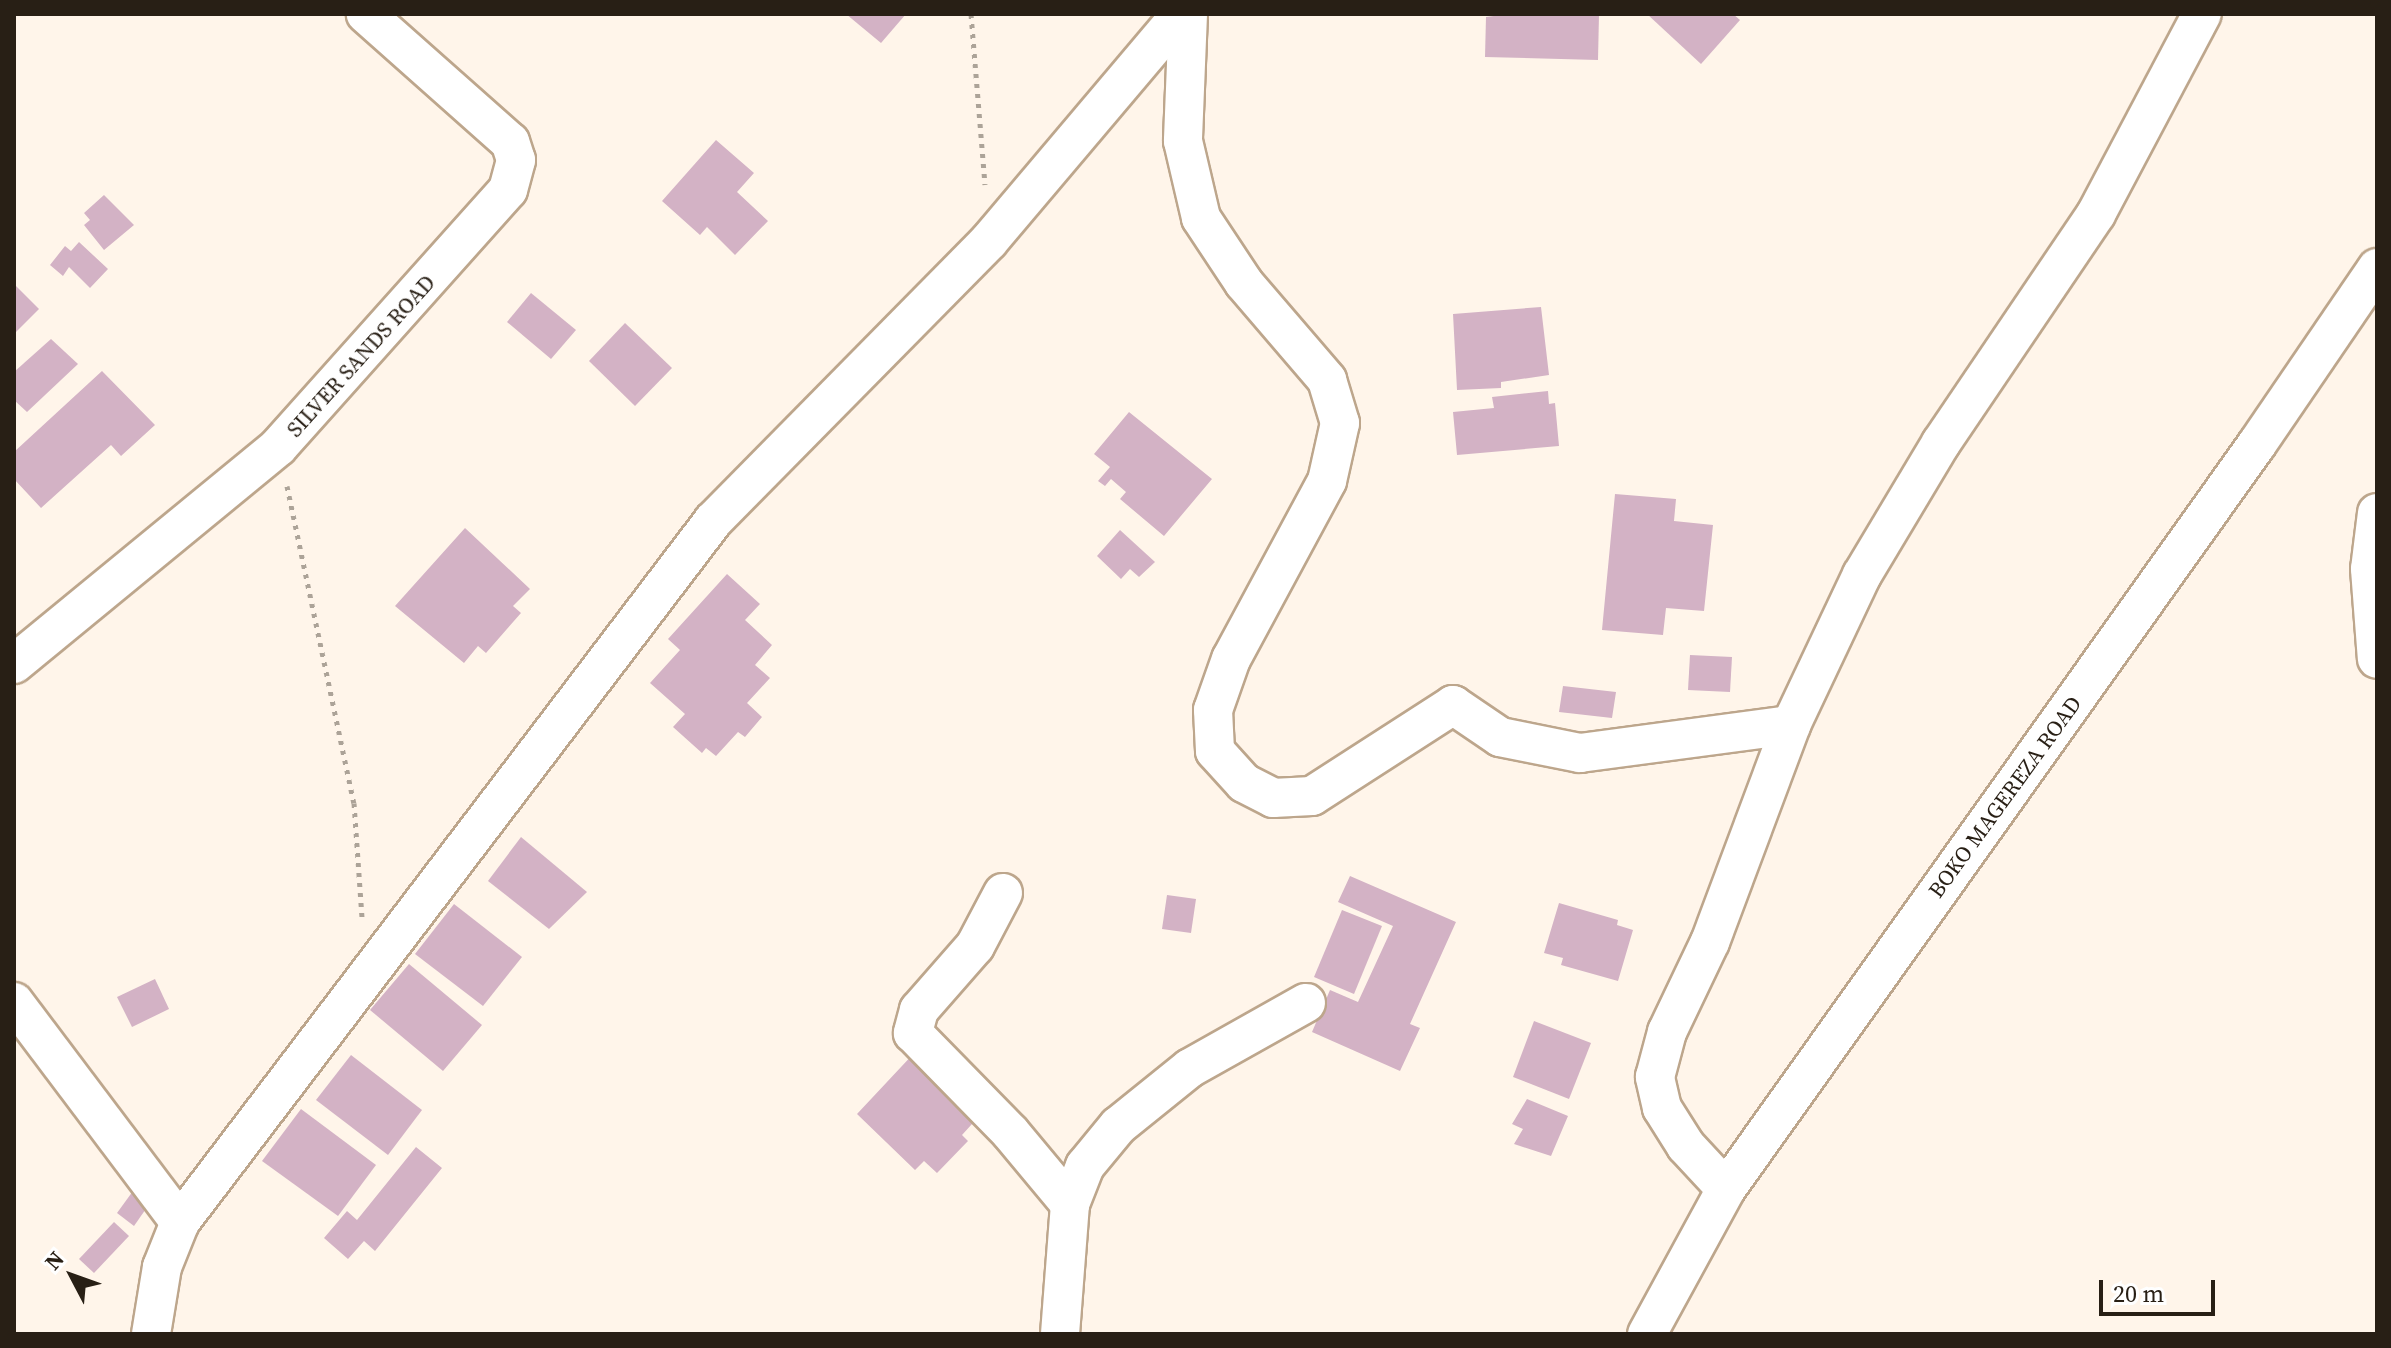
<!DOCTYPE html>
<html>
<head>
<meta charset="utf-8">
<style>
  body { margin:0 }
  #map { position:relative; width:2391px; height:1348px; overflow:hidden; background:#fff5ea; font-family:"Source Serif 4",serif }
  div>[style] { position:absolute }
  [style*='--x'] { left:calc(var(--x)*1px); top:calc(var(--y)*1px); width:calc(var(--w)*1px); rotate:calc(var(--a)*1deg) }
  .building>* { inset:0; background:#d3b2c5 }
  .path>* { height:5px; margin-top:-2.5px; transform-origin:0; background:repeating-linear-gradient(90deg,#aca398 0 4px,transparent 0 10px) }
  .roads { filter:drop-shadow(2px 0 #bda68c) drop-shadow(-2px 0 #bda68c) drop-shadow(0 2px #bda68c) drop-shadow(0 -2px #bda68c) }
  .minor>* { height:38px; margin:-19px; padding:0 19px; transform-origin:19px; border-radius:19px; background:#fff }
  span { translate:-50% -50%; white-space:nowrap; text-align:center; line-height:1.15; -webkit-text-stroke:6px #fff; paint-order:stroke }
  .street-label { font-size:22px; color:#281f15 }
  .frame { position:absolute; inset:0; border:16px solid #281f15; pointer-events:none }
  .north { position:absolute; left:32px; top:1236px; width:80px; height:80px; -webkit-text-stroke:6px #fff; paint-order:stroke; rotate:311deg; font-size:22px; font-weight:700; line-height:32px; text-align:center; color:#281f15 }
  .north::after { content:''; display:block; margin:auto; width:28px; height:36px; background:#281f15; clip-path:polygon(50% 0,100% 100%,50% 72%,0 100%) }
  .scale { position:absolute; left:2099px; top:1280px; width:116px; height:36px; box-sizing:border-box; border:4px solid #281f15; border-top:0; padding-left:10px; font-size:24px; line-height:28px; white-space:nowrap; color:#281f15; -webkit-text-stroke:6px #fff; paint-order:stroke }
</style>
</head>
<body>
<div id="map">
  <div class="building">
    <div style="clip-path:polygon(846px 14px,906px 14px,881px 43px)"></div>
    <div style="clip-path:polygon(1509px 14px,1599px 14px,1598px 60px,1485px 57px,1486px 17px)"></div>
    <div style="clip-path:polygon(1647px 14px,1733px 14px,1740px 20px,1701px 64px)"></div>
    <div style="clip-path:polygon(716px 140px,754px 173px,737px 192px,768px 221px,735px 255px,707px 227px,700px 235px,662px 201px)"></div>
    <div style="clip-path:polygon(104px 195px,134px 225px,104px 250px,84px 225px,90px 220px,84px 213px)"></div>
    <div style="clip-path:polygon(79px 242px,108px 269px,90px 288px,69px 267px,63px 276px,50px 265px,65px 246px,71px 251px)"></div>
    <div style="clip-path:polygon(14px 284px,39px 309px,14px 334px)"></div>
    <div style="clip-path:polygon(531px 293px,576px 330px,551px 359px,507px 322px)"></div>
    <div style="clip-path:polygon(1541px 307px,1549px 375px,1501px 382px,1501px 388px,1457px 390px,1453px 314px)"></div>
    <div style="clip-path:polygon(625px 323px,672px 368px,635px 406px,589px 361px)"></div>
    <div style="clip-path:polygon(51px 339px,78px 364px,27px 412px,14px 400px,14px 372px)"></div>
    <div style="clip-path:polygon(102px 371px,155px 425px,121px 456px,111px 445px,41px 508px,14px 479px,14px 452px)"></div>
    <div style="clip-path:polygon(1548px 391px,1549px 404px,1555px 403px,1559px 446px,1457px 455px,1453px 412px,1494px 408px,1492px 397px)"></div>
    <div style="clip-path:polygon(1129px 412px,1212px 479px,1164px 536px,1120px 499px,1126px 492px,1111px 479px,1105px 486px,1098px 481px,1110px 467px,1094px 454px)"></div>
    <div style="clip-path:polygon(1615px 494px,1676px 499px,1674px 521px,1713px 525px,1704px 611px,1666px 608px,1663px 635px,1602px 630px)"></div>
    <div style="clip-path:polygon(465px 528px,530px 589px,513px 606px,521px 613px,486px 653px,478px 646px,464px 663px,395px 606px)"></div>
    <div style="clip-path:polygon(1120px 530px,1155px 562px,1139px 577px,1130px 569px,1121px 579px,1097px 556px)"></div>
    <div style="clip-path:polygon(727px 574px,760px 604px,745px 620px,772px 645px,755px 665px,770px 678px,747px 703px,762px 717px,745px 737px,738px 732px,716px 756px,706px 748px,702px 753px,673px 727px,685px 714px,650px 683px,680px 650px,668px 639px)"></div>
    <div style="clip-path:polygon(1690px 655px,1732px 657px,1730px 692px,1688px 690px)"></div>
    <div style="clip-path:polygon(1563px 686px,1616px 692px,1612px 718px,1559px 712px)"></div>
    <div style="clip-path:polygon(521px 837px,587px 892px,549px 929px,488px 881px)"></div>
    <div style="clip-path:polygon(1350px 876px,1456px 922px,1410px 1024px,1420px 1028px,1400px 1071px,1312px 1032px,1330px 990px,1358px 1002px,1393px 926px,1338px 902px)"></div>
    <div style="clip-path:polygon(1167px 895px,1196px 899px,1191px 933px,1162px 929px)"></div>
    <div style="clip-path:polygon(1559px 903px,1618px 920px,1617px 925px,1633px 930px,1618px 981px,1561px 965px,1563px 958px,1544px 953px)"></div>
    <div style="clip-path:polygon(454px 904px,522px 957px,483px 1006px,415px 954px)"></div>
    <div style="clip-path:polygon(1342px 910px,1382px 926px,1354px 994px,1314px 977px)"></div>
    <div style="clip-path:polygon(409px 964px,482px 1025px,443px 1071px,370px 1010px)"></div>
    <div style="clip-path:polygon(155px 979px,169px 1009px,132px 1027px,117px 997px)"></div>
    <div style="clip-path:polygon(1534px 1021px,1591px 1043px,1569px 1099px,1513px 1077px)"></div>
    <div style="clip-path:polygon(916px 1051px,982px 1113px,962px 1135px,968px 1141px,937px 1173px,924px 1161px,915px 1170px,857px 1114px)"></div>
    <div style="clip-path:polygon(351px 1055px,422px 1110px,388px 1155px,316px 1100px)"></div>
    <div style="clip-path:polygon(1527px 1099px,1568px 1116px,1551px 1156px,1514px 1144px,1523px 1129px,1512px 1124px)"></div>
    <div style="clip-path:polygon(301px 1109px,376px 1165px,338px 1216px,262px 1161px)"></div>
    <div style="clip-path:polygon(416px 1147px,442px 1168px,375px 1251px,364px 1241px,348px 1259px,324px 1238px,347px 1211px,357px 1220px)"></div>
    <div style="clip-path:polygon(133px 1191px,150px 1203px,134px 1226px,117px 1213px)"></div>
    <div style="clip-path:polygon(114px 1222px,129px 1236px,94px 1273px,79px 1259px)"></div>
  </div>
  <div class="path">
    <div style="--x:971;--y:14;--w:171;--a:85.3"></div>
    <div style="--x:287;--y:486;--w:324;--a:78.1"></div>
    <div style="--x:354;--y:803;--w:114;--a:86"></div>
  </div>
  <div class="roads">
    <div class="minor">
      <div style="--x:1188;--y:14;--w:127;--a:92.3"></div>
      <div style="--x:1183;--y:141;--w:79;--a:76.8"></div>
      <div style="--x:1201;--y:218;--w:78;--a:56.5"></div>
      <div style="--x:1244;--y:283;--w:128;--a:49.4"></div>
      <div style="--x:1327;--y:380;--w:45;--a:73.2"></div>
      <div style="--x:1340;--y:423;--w:59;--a:102.6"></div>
      <div style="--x:1327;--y:481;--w:202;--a:118.3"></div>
      <div style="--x:1231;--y:659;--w:54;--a:109.4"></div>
      <div style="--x:1213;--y:710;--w:41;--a:87.2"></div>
      <div style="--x:1215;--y:751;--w:43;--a:47.8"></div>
      <div style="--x:1244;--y:783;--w:33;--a:27"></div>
      <div style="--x:1273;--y:798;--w:39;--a:-3"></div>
      <div style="--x:1312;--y:796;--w:168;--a:-32.8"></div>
      <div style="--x:1453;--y:705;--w:57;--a:34.2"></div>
      <div style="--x:1500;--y:737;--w:82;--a:11.3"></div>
      <div style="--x:1580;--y:753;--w:213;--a:-7.6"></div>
      <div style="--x:2377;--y:513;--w:56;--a:97.1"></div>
      <div style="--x:2370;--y:569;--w:90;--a:85.6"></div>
      <div style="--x:14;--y:664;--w:342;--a:-39.4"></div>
      <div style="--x:278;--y:447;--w:345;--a:-48.2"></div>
      <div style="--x:508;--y:190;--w:31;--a:-75"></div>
      <div style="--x:516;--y:160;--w:19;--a:-108"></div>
      <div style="--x:510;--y:142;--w:193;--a:-138.4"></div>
      <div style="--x:1003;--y:893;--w:60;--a:117.8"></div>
      <div style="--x:975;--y:946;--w:85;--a:131.2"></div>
      <div style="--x:919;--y:1010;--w:24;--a:105"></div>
      <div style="--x:913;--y:1033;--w:139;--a:45.6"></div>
      <div style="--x:1010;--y:1132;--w:94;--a:50.2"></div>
      <div style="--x:14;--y:1002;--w:276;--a:53"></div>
      <div style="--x:1726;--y:1189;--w:59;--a:-132.9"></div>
      <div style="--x:1686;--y:1146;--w:45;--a:-122.3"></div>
      <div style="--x:1662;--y:1108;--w:32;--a:-103"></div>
      <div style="--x:1655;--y:1077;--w:47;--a:-75.1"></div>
      <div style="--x:1667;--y:1032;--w:100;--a:-64.5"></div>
      <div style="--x:1710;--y:942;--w:232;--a:-69.5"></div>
      <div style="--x:1791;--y:725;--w:166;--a:-64.7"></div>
      <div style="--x:1862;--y:575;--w:154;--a:-59.1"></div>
      <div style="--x:1941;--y:443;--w:277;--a:-55.9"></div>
      <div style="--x:2096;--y:214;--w:226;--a:-62.1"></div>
      <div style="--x:151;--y:1334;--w:68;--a:-80.7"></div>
      <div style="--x:162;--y:1267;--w:48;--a:-68.2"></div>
      <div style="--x:180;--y:1222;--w:881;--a:-52.75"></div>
      <div style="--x:713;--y:521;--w:393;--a:-45.4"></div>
      <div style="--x:989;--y:241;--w:297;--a:-49.8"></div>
      <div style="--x:1060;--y:1334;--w:130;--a:-85.6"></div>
      <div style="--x:1070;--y:1204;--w:41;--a:-68.5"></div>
      <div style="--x:1085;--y:1166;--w:52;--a:-50.5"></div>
      <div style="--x:1118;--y:1126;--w:92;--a:-38.9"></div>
      <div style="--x:1190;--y:1068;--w:133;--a:-29.3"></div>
      <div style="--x:1647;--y:1334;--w:165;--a:-61.4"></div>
      <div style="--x:1726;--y:1189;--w:915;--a:-54.52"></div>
      <div style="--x:2257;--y:444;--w:213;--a:-55.7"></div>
    </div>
  </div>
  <div class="street-label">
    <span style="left:361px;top:356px;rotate:-48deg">SILVER SANDS ROAD</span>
    <span style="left:2005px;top:797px;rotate:-54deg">BOKO MAGEREZA ROAD</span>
  </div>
  <div class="frame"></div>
  <div class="north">N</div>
  <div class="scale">20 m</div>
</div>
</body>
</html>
